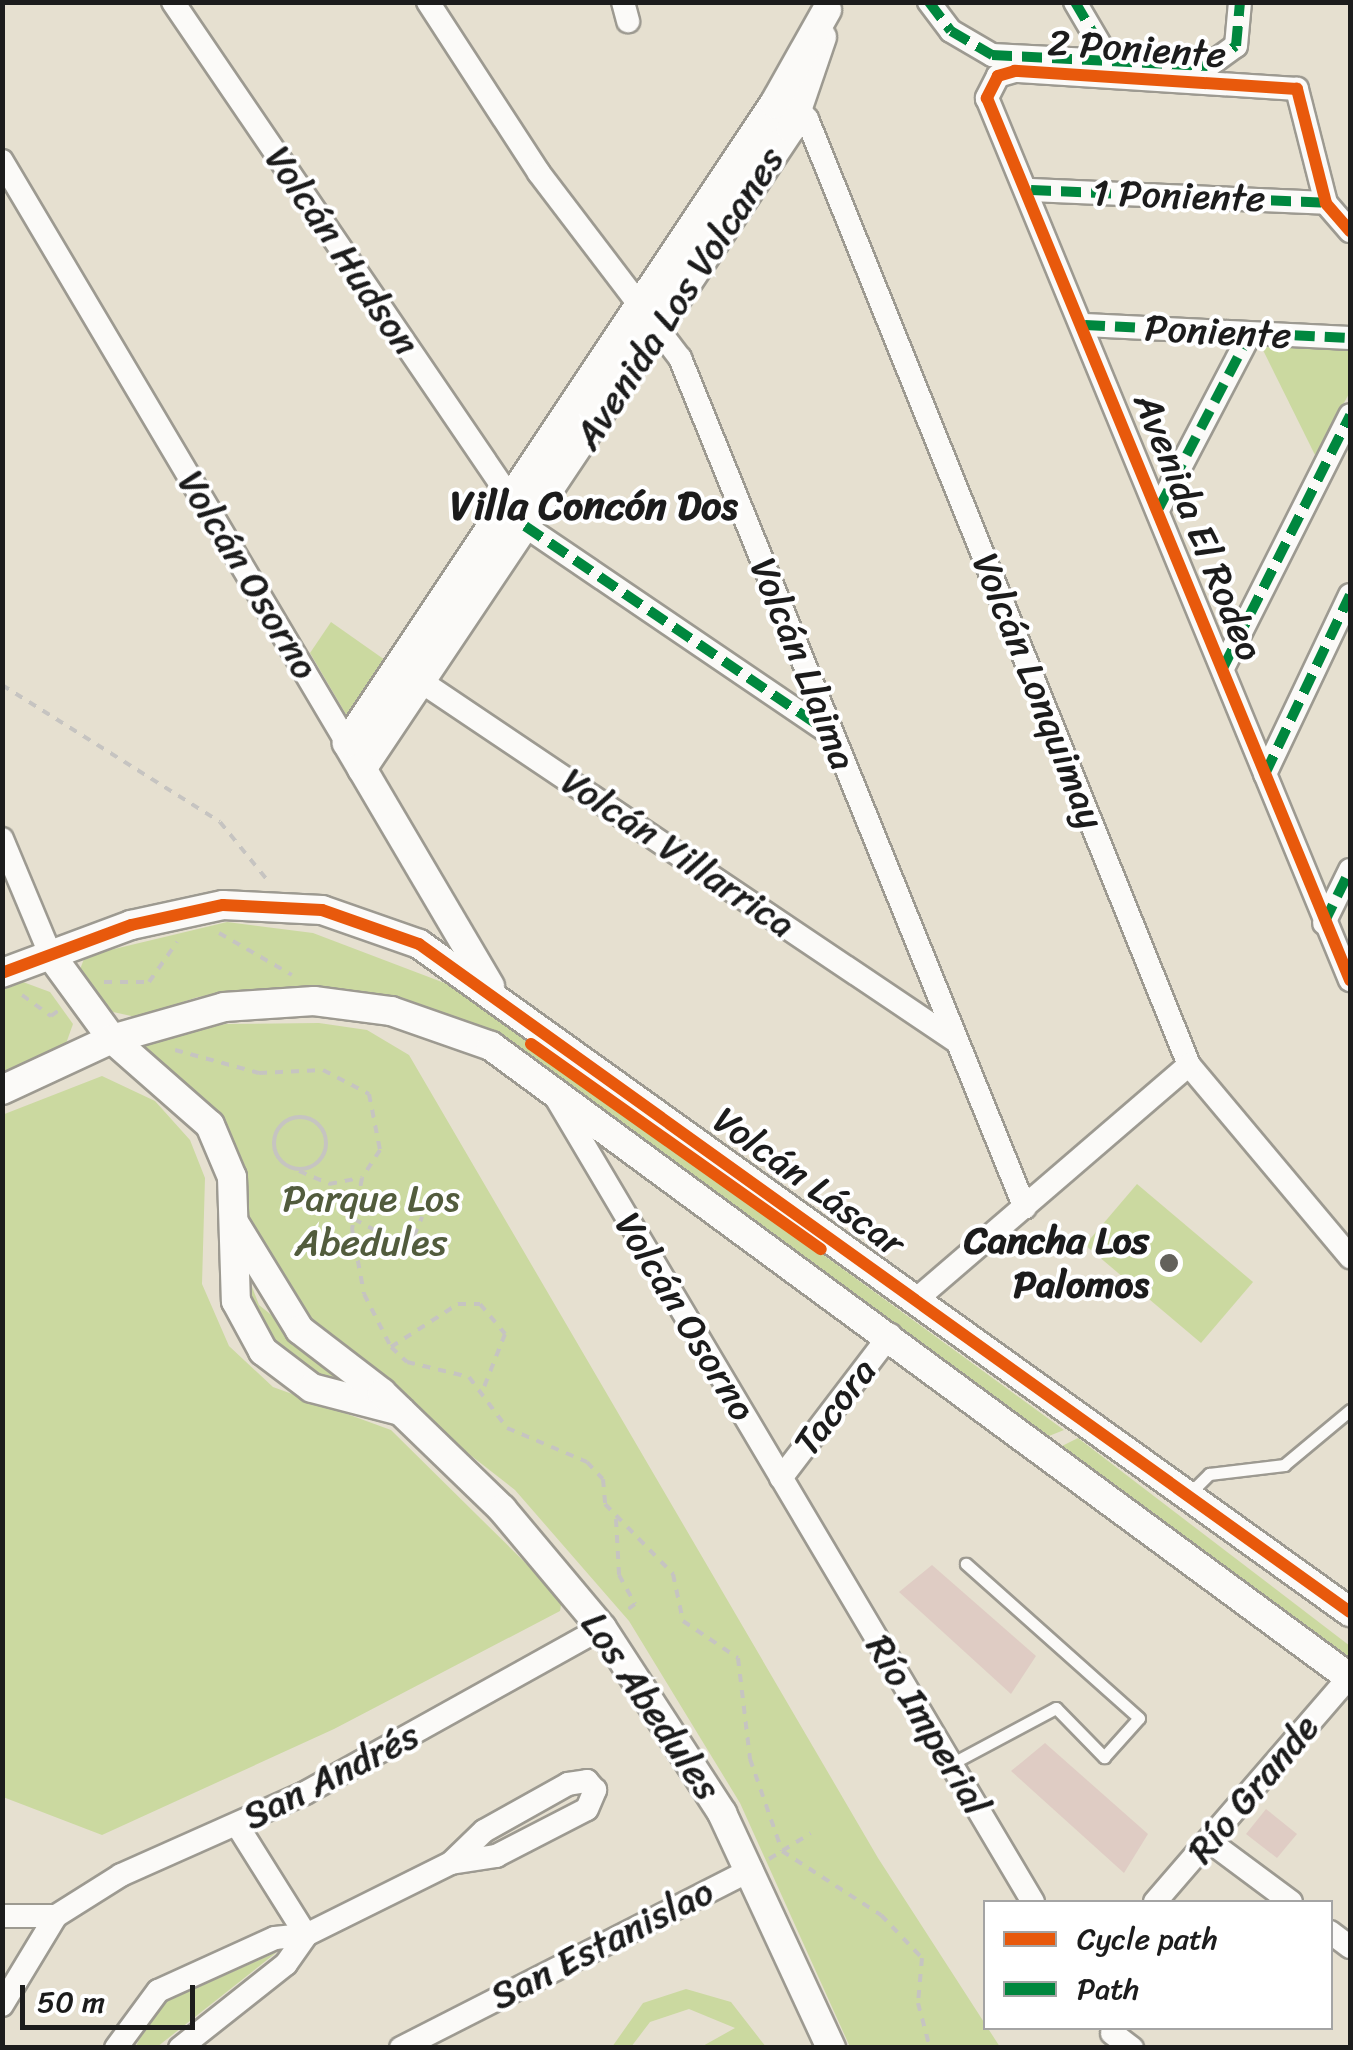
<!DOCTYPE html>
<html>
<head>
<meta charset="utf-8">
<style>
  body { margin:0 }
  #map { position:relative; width:1353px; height:2050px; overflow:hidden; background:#e6e0d0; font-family:Sriracha,sans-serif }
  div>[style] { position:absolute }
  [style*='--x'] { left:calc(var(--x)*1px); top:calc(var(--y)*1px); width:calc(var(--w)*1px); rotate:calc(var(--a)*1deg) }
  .green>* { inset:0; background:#cbd9a0 }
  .building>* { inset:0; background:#dfccc4 }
  .path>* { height:4px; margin-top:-2px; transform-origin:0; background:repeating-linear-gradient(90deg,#c6c4c1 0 8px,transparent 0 16px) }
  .path>.ring { margin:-2px; padding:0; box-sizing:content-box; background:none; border:4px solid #c6c4c1; border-radius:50% }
  .roads { filter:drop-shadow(2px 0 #9d9a91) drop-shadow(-2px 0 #9d9a91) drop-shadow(0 2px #9d9a91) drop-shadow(0 -2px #9d9a91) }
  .service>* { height:11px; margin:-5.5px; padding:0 5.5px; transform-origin:5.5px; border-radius:5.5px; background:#fbfaf8 }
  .minor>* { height:22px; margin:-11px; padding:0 11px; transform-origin:11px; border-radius:11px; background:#fbfaf8 }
  .tertiary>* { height:28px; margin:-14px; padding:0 14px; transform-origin:14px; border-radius:14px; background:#fbfaf8 }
  .quiet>* { height:10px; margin-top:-5px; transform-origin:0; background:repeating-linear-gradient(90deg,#00873e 0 20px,transparent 0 30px) }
  .cycleway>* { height:12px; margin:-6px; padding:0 6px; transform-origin:6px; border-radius:6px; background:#e8590c }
  .dots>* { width:28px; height:28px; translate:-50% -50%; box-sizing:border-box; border:5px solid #fff; border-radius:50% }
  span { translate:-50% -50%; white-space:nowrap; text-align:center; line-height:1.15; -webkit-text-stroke:8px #fff; paint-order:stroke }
  .street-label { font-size:38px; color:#1c1c1c }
  .park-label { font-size:38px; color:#525c3d }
  .poi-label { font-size:38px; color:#1c1c1c; font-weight:700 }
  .right { translate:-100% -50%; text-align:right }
  .neighbourhood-label { font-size:40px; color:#1c1c1c; font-weight:700 }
  .frame { position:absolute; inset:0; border:5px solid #1c1c1c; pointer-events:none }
  .legend { position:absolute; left:983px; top:1900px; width:350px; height:130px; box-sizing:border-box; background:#fff; border:2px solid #a4a4a4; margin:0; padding:12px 18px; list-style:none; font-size:30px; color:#1c1c1c }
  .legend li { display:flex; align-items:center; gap:20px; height:50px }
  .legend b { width:50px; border:2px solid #a4a4a4 }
  .scale { position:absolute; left:20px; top:1985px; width:175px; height:45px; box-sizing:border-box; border:5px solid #1c1c1c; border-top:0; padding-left:12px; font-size:30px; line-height:35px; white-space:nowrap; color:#1c1c1c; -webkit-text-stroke:8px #fff; paint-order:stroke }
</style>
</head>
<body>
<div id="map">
  <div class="green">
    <div style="clip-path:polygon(1259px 342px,1350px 346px,1350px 392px,1315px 455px)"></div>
    <div style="clip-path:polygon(331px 622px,385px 660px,347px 716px,310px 653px)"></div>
    <div style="clip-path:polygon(227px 922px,313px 933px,484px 998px,509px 1026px,1064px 1430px,1049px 1436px,483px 1029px,373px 995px,301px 987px,198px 997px,136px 1017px,113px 1012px,78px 975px,85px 956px)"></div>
    <div style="clip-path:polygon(23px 982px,50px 992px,73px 1024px,63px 1052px,3px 1079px,3px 990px)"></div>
    <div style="clip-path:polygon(319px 1023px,367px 1030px,409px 1055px,878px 1858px,1000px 2047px,850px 2047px,740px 1803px,629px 1621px,515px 1490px,329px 1345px,252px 1246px,217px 1120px,130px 1042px,226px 1024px)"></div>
    <div style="clip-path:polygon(102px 1076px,155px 1101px,190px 1140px,205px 1178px,202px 1284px,229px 1346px,273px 1387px,391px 1430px,562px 1599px,560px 1611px,334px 1729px,102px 1835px,3px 1797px,2px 1115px)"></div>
    <div style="clip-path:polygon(1137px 1184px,1253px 1282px,1201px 1343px,1085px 1245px)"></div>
    <div style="clip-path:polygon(244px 1266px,259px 1305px,373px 1397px,309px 1374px,268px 1338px,244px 1292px)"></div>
    <div style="clip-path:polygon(1078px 1438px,1350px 1646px,1350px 1663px,1062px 1446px)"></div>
    <div style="clip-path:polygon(277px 1952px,157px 2047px,135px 2048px,156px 2006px)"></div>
    <div style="clip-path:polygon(686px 1989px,731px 2002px,766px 2047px,701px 2047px,735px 2028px,689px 2009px,650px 2022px,631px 2047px,612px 2047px,643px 2003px)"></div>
  </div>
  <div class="building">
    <div style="clip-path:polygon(932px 1565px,1036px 1656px,1011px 1694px,899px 1592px)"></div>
    <div style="clip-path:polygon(1045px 1743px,1148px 1834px,1124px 1873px,1011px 1771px)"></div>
    <div style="clip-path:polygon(1266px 1809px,1297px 1834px,1277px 1858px,1246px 1834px)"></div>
  </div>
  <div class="path">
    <div style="--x:2;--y:685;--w:257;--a:32.1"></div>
    <div style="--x:220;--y:822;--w:77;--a:50.8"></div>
    <div style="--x:219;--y:933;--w:84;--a:29.9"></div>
    <div style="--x:104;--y:982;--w:45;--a:0"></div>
    <div style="--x:149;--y:982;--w:49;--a:-55"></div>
    <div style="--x:22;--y:995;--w:36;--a:36"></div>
    <div style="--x:51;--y:1016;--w:9;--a:-36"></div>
    <div style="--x:175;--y:1050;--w:87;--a:15.3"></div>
    <div style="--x:259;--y:1073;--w:64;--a:-2.7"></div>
    <div style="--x:323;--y:1070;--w:52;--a:27.6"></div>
    <div style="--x:369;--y:1094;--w:57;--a:78.9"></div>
    <div style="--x:380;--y:1150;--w:33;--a:123"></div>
    <div style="--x:362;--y:1178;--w:52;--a:101.1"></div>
    <div style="--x:352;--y:1229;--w:66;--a:79.5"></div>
    <div style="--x:364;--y:1294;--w:59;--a:63"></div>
    <div style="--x:391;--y:1347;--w:22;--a:43"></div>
    <div style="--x:407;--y:1362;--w:64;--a:13.6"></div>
    <div style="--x:469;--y:1377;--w:64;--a:53.3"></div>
    <div style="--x:507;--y:1428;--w:87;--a:23"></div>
    <div style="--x:587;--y:1462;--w:23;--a:47"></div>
    <div style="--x:603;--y:1479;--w:25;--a:85"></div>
    <div style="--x:605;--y:1504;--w:98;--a:45.8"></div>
    <div style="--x:673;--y:1574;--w:48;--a:78"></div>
    <div style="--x:683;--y:1621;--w:66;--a:33.9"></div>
    <div style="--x:738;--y:1658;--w:102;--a:83.2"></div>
    <div style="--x:750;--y:1759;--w:97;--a:70.8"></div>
    <div style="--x:782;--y:1851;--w:118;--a:32.9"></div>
    <div style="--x:881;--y:1915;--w:59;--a:46.4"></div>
    <div style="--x:922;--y:1958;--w:45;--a:95.1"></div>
    <div style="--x:918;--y:2003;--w:47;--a:75.1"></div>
    <div class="ring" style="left:274px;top:1117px;width:48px;height:48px"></div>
    <div style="--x:299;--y:1171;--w:33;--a:23"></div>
    <div style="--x:329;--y:1184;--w:32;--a:-11"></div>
    <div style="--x:354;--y:1219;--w:47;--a:28.2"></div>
    <div style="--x:395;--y:1241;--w:20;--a:-15"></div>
    <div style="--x:414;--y:1236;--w:21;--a:-67"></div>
    <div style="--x:391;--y:1347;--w:80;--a:-32.7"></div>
    <div style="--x:458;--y:1304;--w:22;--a:0"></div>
    <div style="--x:480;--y:1304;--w:39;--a:50"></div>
    <div style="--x:505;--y:1334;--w:57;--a:111.6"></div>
    <div style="--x:616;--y:1519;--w:56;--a:86.9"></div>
    <div style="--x:619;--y:1575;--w:33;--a:61"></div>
    <div style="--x:635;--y:1604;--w:15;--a:143"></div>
    <div style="--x:769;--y:1859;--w:49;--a:-31.8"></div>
  </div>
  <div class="roads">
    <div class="service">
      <div style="--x:1188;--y:1495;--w:30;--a:-45"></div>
      <div style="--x:1209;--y:1474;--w:76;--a:-6.8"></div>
      <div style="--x:1284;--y:1465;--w:86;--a:-39.8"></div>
      <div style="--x:951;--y:1764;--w:119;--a:-28.1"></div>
      <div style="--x:1056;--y:1708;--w:69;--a:45.6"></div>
      <div style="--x:1104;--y:1757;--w:52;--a:-48.1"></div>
      <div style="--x:1139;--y:1718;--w:232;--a:-138.3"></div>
    </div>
    <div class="minor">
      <div style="--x:173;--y:2;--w:601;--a:55.78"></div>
      <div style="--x:428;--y:2;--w:204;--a:57"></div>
      <div style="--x:539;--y:173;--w:233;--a:52.7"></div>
      <div style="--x:680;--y:358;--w:917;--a:67.91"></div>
      <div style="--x:623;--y:2;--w:20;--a:75"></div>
      <div style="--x:929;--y:2;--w:36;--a:53"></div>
      <div style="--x:951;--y:31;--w:48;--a:30.3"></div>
      <div style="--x:992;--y:55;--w:216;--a:2.9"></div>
      <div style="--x:1208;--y:66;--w:34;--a:-36"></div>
      <div style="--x:1236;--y:46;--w:44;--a:-84.8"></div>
      <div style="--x:1075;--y:2;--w:67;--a:59.6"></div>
      <div style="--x:791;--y:100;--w:25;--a:50"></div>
      <div style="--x:807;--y:119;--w:1020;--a:68.01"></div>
      <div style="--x:1189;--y:1065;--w:251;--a:50"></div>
      <div style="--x:2;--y:161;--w:677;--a:59.34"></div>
      <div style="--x:1031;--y:190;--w:295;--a:2.5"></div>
      <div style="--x:1350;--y:231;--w:37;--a:-131"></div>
      <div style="--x:1326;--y:203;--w:118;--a:-104.3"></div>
      <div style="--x:1297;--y:89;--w:283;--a:-176.3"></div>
      <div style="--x:1015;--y:71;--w:18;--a:164"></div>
      <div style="--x:998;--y:76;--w:25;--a:117"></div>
      <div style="--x:987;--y:98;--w:954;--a:67.63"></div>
      <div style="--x:1085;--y:325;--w:265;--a:2.8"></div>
      <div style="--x:1159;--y:508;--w:196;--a:-62.4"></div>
      <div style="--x:525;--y:526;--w:369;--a:34.2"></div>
      <div style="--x:1223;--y:668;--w:283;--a:-63.3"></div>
      <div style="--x:407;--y:672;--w:661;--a:33.91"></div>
      <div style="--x:1265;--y:774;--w:198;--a:-64.6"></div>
      <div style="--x:2;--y:839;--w:125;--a:67.3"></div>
      <div style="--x:1324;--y:923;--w:59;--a:-63.9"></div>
      <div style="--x:555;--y:1096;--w:937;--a:59.33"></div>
      <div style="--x:918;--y:1298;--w:357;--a:-40.7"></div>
      <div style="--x:781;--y:1478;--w:180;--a:-52.7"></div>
      <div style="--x:1209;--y:1841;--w:102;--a:36.6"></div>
      <div style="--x:1155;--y:1902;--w:298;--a:-49.2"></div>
      <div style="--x:2;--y:1916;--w:54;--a:0"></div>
      <div style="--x:56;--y:1916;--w:77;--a:-32.2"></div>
      <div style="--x:121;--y:1875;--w:201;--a:-24"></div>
      <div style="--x:305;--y:1793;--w:340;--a:-29.1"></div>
      <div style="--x:1330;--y:1932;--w:25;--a:37"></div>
      <div style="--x:2;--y:2005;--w:104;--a:-58.8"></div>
      <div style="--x:1112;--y:2033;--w:25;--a:37"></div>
      <div style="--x:116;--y:2048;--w:71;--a:-53.6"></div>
      <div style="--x:158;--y:1991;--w:128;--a:-24.4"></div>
      <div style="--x:275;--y:1938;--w:31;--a:-6"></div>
      <div style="--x:306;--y:1935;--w:162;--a:-26.4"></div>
      <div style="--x:451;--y:1863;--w:46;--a:-8.8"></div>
      <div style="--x:496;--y:1856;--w:102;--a:-27.3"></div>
      <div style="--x:587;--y:1809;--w:21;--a:-67"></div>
      <div style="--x:595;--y:1790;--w:12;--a:-132"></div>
      <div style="--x:587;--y:1781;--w:19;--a:171"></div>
      <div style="--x:568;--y:1784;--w:96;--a:150.8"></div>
      <div style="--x:484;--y:1831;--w:46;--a:135.9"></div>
      <div style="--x:180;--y:2048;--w:135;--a:-38.4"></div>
      <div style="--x:286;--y:1964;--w:35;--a:-55"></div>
      <div style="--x:306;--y:1935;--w:130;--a:-122.1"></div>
      <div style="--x:401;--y:2048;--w:393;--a:-27"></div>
    </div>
    <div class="tertiary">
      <div style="--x:362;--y:769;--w:771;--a:-56.21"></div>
      <div style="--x:791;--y:128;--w:96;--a:-71.2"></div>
      <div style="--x:50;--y:954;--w:105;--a:53.9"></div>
      <div style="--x:112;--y:1039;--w:130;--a:41.3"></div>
      <div style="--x:210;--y:1125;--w:56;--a:67.1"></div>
      <div style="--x:232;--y:1177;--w:124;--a:88.2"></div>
      <div style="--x:236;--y:1301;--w:57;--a:61.6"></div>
      <div style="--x:263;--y:1351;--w:61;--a:37.1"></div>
      <div style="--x:312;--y:1388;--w:91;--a:14.6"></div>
      <div style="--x:2;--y:973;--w:138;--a:-20.4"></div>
      <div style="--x:131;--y:925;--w:94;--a:-12.3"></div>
      <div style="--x:223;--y:905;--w:99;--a:2.9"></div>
      <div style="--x:322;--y:910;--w:103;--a:19.3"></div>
      <div style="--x:419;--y:944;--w:1146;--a:35.66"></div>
      <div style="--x:490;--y:986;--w:282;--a:-120.5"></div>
      <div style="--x:347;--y:743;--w:769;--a:-56.25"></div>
      <div style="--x:774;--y:104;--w:108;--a:-60.6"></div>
      <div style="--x:2;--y:1090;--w:121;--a:-24.9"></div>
      <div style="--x:112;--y:1039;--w:116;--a:-15.9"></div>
      <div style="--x:224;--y:1007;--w:90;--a:-3.8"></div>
      <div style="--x:314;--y:1001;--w:78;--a:7.4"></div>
      <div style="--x:391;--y:1011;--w:106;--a:19.3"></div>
      <div style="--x:491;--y:1046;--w:1066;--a:36.34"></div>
      <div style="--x:235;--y:1224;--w:124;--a:58.5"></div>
      <div style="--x:300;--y:1330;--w:103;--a:37.5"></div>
      <div style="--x:382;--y:1393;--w:167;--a:44"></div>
      <div style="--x:502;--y:1509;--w:155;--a:50"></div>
      <div style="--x:602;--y:1628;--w:221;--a:57"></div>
      <div style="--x:722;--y:1813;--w:259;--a:65.1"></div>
    </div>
  </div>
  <div class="quiet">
    <div style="--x:929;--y:2;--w:36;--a:53"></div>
    <div style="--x:951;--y:31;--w:48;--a:30.3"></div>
    <div style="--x:992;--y:55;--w:216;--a:2.9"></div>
    <div style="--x:1208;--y:66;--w:34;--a:-36"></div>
    <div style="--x:1236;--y:46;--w:44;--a:-84.8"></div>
    <div style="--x:1075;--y:2;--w:67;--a:59.6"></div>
    <div style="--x:1031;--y:190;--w:295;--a:2.5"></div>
    <div style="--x:1085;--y:325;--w:265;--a:2.8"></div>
    <div style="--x:1159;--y:508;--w:196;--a:-62.4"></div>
    <div style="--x:525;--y:526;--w:369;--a:34.2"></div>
    <div style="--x:1223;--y:668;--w:283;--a:-63.3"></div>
    <div style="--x:1265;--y:774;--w:198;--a:-64.6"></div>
    <div style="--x:1324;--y:923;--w:59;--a:-63.9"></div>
  </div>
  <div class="cycleway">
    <div style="--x:1350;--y:231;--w:37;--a:-131"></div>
    <div style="--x:1326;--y:203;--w:118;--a:-104.3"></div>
    <div style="--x:1297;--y:89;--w:283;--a:-176.3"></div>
    <div style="--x:1015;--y:71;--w:18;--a:164"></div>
    <div style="--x:998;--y:76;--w:25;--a:117"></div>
    <div style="--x:987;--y:98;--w:954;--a:67.63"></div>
    <div style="--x:2;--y:973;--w:138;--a:-20.4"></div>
    <div style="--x:131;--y:925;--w:94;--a:-12.3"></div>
    <div style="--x:223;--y:905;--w:99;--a:2.9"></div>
    <div style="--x:322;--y:910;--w:103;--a:19.3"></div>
    <div style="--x:419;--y:944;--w:1146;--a:35.66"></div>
    <div style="--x:531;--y:1044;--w:355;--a:35.3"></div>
  </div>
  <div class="dots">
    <div style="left:1169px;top:1263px;background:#63615b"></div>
  </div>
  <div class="street-label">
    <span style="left:1137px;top:49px;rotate:4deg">2 Poniente</span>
    <span style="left:1179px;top:196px;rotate:2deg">1 Poniente</span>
    <span style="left:342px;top:251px;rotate:56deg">Volcán Hudson</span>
    <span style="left:679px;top:298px;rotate:-57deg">Avenida Los Volcanes</span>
    <span style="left:1218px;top:332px;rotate:3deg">Poniente</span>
    <span style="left:1198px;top:527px;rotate:68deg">Avenida El Rodeo</span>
    <span style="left:248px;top:575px;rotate:59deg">Volcán Osorno</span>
    <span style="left:803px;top:664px;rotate:68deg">Volcán Llaima</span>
    <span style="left:1038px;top:691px;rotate:68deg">Volcán Lonquimay</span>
    <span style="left:678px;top:853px;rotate:34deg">Volcán Villarrica</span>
    <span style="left:809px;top:1182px;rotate:36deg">Volcán Láscar</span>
    <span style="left:685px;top:1317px;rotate:59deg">Volcán Osorno</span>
    <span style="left:835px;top:1407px;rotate:-53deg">Tacora</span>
    <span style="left:651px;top:1706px;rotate:56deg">Los Abedules</span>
    <span style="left:928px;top:1725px;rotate:59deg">Río Imperial</span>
    <span style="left:331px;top:1776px;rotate:-27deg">San Andrés</span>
    <span style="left:1253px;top:1789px;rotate:-50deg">Río Grande</span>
    <span style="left:602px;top:1944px;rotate:-27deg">San Estanislao</span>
  </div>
  <div class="park-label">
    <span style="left:371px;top:1221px">Parque Los<br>Abedules</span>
  </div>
  <div class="poi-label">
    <span class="right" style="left:1149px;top:1263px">Cancha Los<br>Palomos</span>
  </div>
  <div class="neighbourhood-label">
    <span style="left:594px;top:506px">Villa Concón Dos</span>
  </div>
  <div class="frame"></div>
  <ul class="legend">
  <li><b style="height:12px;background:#e8590c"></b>Cycle path</li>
  <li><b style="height:12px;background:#00873e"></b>Path</li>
  </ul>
  <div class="scale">50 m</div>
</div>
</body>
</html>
